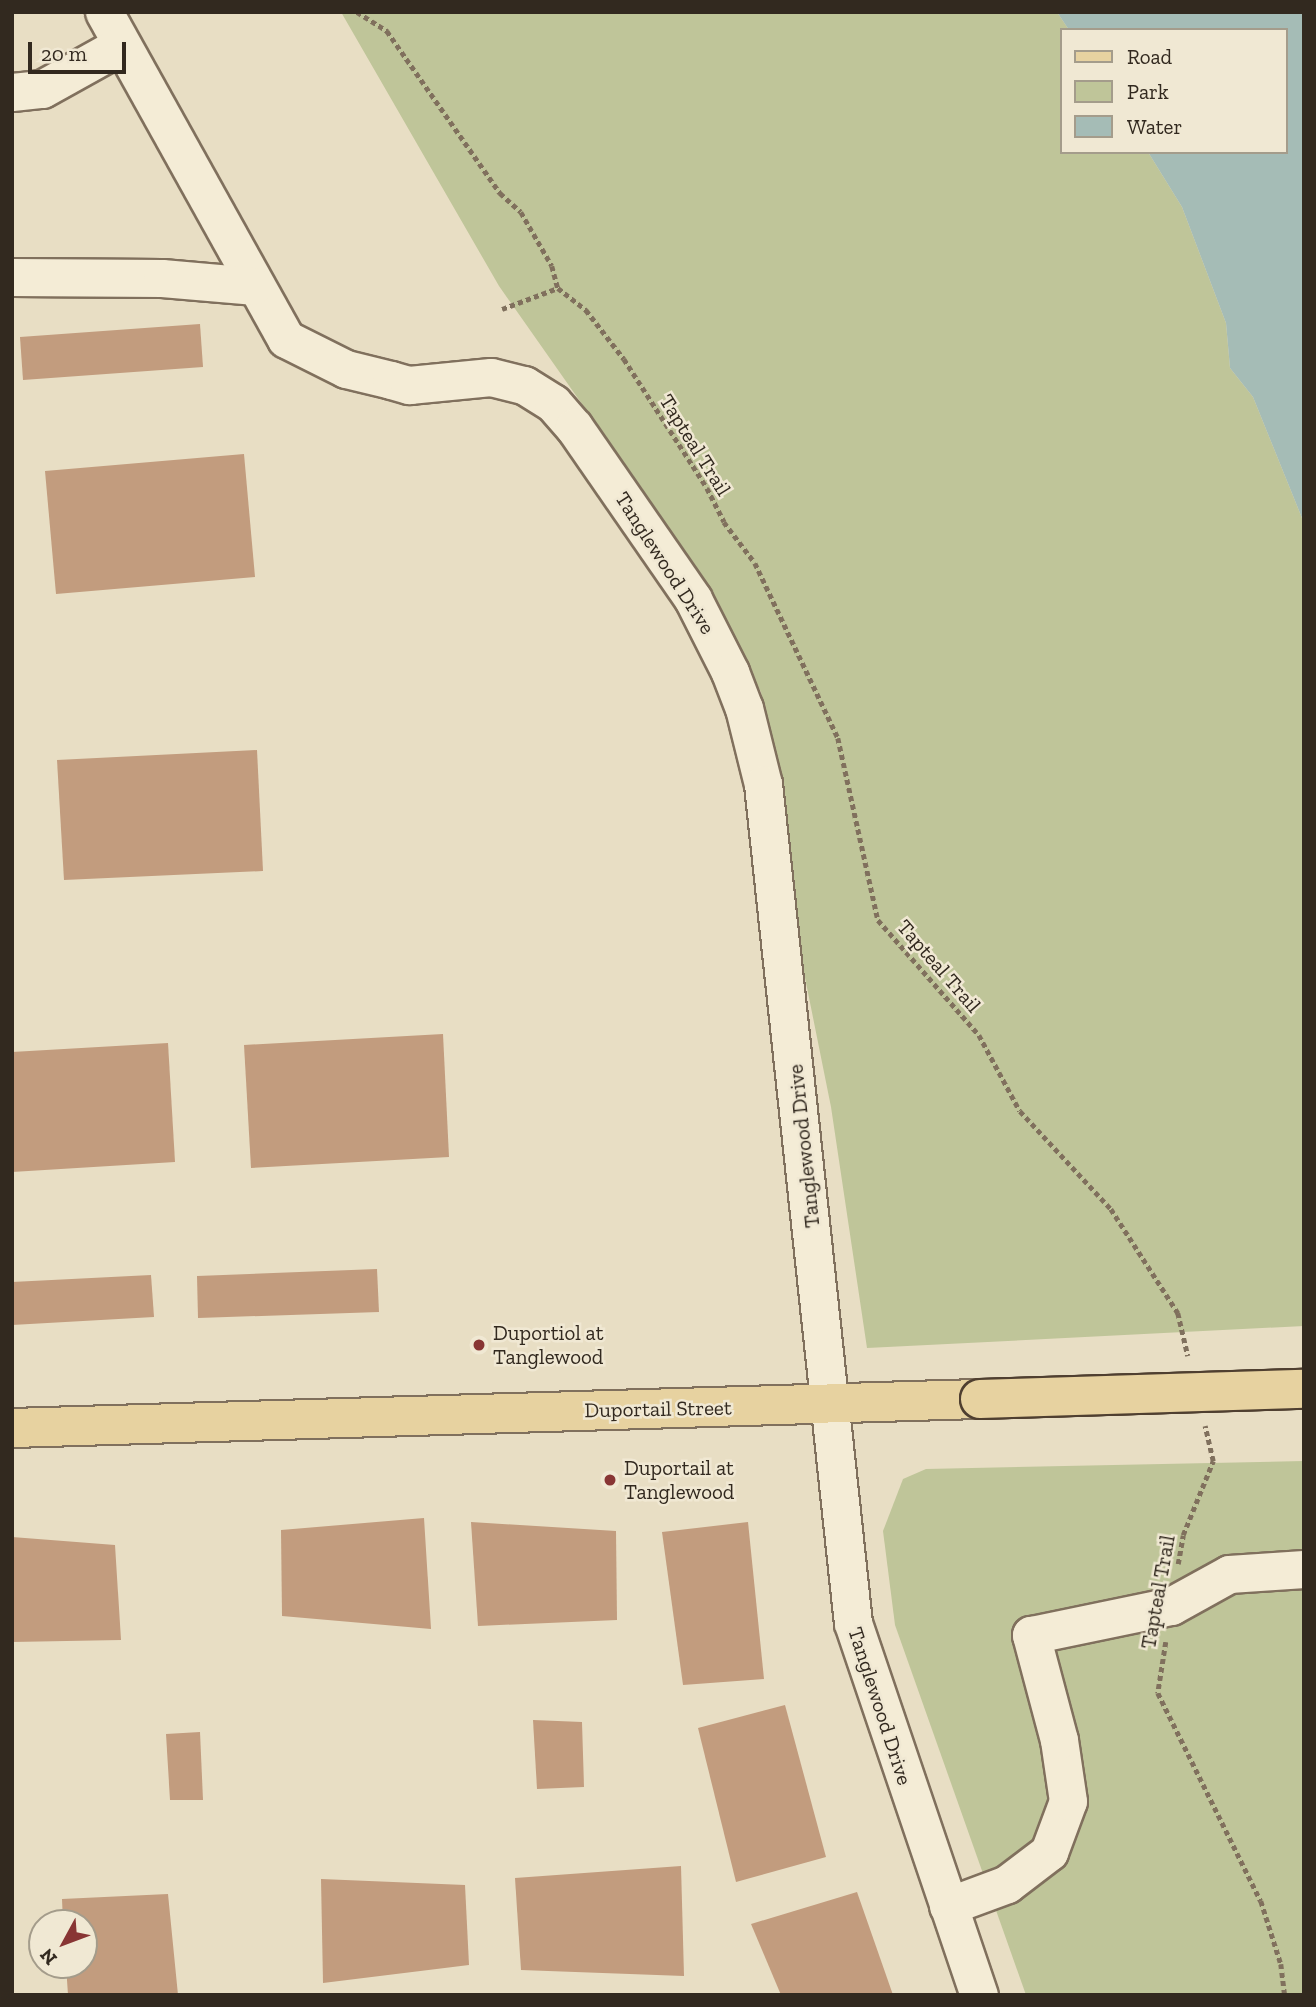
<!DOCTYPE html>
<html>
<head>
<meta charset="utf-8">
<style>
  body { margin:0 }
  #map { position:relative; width:1316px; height:2007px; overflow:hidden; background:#e8dec4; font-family:"Zilla Slab",serif }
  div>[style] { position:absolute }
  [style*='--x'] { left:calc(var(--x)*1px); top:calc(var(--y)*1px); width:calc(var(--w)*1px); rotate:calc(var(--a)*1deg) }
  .green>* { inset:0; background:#bfc599 }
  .water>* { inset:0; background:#a5bcb6 }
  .building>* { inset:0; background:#c29c7e }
  .path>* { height:4.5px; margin-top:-2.25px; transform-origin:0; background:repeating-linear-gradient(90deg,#80705d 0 5px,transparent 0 8.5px) }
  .roads { filter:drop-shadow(2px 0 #80705d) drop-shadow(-2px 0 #80705d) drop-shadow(0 2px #80705d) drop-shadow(0 -2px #80705d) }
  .minor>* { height:37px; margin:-18.5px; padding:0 18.5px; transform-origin:18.5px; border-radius:18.5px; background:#f4ecd6 }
  .major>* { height:38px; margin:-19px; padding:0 19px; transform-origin:19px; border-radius:19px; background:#e7d2a0 }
  .bridges { filter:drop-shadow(2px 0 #4f3f30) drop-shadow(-2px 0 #4f3f30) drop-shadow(0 2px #4f3f30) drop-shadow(0 -2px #4f3f30) }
  .major-bridge>* { height:38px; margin:-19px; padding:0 19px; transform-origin:19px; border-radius:19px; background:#e7d2a0 }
  .dots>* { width:19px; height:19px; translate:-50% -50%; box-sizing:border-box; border:4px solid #f0e8d3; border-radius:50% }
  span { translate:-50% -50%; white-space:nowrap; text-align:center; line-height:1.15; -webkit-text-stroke:5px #f0e8d3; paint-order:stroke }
  .street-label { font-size:21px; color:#32291f }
  .poi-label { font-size:21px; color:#32291f }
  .left { translate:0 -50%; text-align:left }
  .frame { position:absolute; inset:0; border:14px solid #32291f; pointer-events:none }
  .legend { position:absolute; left:1060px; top:28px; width:228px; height:126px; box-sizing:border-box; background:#f0e8d3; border:2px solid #a49c8b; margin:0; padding:9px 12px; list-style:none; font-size:21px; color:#32291f }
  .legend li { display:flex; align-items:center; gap:14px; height:35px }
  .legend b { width:35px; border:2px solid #a49c8b }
  .north { position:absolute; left:28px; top:1909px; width:70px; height:70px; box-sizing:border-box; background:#f0e8d3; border:2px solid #a49c8b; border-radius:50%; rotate:229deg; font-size:19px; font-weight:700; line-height:28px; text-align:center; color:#32291f }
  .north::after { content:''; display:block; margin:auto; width:24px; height:32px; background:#883534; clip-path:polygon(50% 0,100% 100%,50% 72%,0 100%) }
  .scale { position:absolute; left:28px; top:42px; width:98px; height:32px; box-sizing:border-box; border:4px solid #32291f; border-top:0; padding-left:9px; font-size:21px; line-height:24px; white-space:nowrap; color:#32291f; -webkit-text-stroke:5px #f0e8d3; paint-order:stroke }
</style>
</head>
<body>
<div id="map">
  <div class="green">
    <div style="clip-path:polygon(341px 12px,1057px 12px,1069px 30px,1062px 30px,1062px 152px,1148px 152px,1182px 207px,1226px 323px,1230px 368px,1253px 397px,1304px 523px,1304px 1326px,867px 1348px,831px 1107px,792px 913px,761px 692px,681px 545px,499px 286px)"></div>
    <div style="clip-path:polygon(1304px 1461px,1304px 1995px,1026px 1995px,895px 1625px,883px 1531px,903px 1479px,926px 1469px)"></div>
  </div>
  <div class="water">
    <div style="clip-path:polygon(1057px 12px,1304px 12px,1304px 523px,1253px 397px,1230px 368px,1226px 323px,1182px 207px,1148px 152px,1286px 152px,1286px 30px,1069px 30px)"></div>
  </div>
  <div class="building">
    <div style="clip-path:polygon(200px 324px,203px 367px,23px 380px,20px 337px)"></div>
    <div style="clip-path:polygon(244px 454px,255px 577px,56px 594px,45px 471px)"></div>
    <div style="clip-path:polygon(257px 750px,263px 871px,64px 880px,57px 760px)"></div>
    <div style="clip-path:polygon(443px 1034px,449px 1157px,251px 1168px,244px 1045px)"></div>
    <div style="clip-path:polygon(168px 1043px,175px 1162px,12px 1172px,12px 1052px)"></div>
    <div style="clip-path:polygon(377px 1269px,379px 1312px,198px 1318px,197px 1276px)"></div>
    <div style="clip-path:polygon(151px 1275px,154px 1317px,12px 1325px,12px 1282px)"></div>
    <div style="clip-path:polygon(424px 1518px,431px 1629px,282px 1616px,281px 1530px)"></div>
    <div style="clip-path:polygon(471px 1522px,616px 1531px,617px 1620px,478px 1626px)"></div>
    <div style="clip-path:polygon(748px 1522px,764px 1679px,683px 1685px,662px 1532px)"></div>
    <div style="clip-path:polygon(12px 1537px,115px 1545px,121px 1640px,12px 1642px)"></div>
    <div style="clip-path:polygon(785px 1705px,826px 1857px,736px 1882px,698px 1728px)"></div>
    <div style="clip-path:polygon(533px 1720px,582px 1722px,584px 1787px,537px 1789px)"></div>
    <div style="clip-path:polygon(200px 1732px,203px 1800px,170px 1800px,166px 1734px)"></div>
    <div style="clip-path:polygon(681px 1866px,684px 1976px,521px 1970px,515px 1878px)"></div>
    <div style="clip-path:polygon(321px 1879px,465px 1885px,469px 1965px,323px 1983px)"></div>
    <div style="clip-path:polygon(857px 1892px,893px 1995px,781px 1995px,751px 1924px)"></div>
    <div style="clip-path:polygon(168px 1894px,178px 1995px,68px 1995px,66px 1965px,84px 1965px,84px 1923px,63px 1923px,62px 1899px)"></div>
  </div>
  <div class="path">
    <div style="--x:357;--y:12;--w:36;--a:32"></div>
    <div style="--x:387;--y:31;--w:198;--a:55.1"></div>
    <div style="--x:500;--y:193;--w:28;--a:42"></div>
    <div style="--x:521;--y:212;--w:62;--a:60.1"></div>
    <div style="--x:552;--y:266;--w:23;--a:75"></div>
    <div style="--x:558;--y:288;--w:36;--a:38"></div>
    <div style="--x:586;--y:310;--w:62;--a:52.2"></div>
    <div style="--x:624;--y:359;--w:153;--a:57.2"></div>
    <div style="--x:707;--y:488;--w:38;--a:63"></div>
    <div style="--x:724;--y:522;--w:51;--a:52.9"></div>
    <div style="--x:755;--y:563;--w:194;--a:64.6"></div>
    <div style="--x:838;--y:738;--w:186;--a:77.6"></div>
    <div style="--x:878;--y:920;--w:153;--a:48.7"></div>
    <div style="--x:979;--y:1035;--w:86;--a:61.7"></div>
    <div style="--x:1020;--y:1111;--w:134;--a:47.1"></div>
    <div style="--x:1111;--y:1209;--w:124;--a:57.2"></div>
    <div style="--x:1178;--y:1313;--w:44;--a:76.9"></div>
    <div style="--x:502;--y:309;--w:60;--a:-20.6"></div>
    <div style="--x:1178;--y:1564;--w:29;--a:-80"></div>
    <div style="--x:1183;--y:1535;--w:80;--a:-67.9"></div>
    <div style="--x:1213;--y:1461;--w:36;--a:-103"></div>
    <div style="--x:1166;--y:1642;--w:52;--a:98.9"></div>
    <div style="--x:1158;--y:1693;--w:232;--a:63.7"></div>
    <div style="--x:1261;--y:1901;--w:66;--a:72.4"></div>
    <div style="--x:1281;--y:1964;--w:31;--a:83"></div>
  </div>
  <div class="roads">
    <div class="minor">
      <div style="--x:104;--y:12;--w:374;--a:60.9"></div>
      <div style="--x:286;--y:339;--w:67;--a:26.6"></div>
      <div style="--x:346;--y:369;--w:46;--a:13.7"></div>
      <div style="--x:391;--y:380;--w:19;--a:16"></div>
      <div style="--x:409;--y:385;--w:82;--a:-5.6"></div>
      <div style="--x:491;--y:377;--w:34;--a:14"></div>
      <div style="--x:524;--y:385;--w:34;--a:32"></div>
      <div style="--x:553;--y:403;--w:32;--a:49"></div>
      <div style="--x:574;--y:427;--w:209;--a:55.3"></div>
      <div style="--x:693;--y:599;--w:82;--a:63.1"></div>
      <div style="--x:730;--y:672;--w:39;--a:69"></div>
      <div style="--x:744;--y:708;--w:78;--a:76"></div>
      <div style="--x:763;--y:784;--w:844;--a:83.88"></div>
      <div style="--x:853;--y:1623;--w:393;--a:71.3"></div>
      <div style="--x:12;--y:92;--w:30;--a:-6"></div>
      <div style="--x:42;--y:89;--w:90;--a:-29.1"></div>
      <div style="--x:12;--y:277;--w:150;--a:0.4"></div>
      <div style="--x:162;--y:278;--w:91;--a:5"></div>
      <div style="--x:948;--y:1906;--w:63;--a:-20.4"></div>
      <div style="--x:1007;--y:1884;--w:53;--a:-37.3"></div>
      <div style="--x:1049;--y:1852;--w:54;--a:-69.6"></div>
      <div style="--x:1068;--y:1801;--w:62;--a:-98.4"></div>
      <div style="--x:1059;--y:1740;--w:109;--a:-104.9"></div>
      <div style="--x:1031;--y:1635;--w:143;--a:-11.7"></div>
      <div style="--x:1171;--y:1606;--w:66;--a:-28.9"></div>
      <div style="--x:1229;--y:1574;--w:75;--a:-3.8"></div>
    </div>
    <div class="major">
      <div style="--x:12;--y:1428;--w:968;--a:-1.72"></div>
    </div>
  </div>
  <div class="bridges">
    <div class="major-bridge">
      <div style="--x:980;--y:1399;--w:324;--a:-1.8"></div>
    </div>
  </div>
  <div class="dots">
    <div style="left:479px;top:1345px;background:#883534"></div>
    <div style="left:610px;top:1480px;background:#883534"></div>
  </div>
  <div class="street-label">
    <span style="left:695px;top:445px;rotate:58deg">Tapteal Trail</span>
    <span style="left:665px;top:563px;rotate:57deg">Tanglewood Drive</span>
    <span style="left:939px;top:966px;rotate:49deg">Tapteal Trail</span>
    <span style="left:804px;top:1146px;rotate:-96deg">Tanglewood Drive</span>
    <span style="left:658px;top:1409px;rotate:-1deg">Duportail Street</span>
    <span style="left:1158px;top:1592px;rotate:-80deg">Tapteal Trail</span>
    <span style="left:880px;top:1706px;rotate:72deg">Tanglewood Drive</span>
  </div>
  <div class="poi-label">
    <span class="left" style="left:493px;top:1345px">Duportiol at<br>Tanglewood</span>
    <span class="left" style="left:624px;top:1480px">Duportail at<br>Tanglewood</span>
  </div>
  <div class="frame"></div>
  <ul class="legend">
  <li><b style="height:9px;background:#e7d2a0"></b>Road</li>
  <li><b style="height:19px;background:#bfc599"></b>Park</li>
  <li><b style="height:19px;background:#a5bcb6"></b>Water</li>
  </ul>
  <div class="north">N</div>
  <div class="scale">20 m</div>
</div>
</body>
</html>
